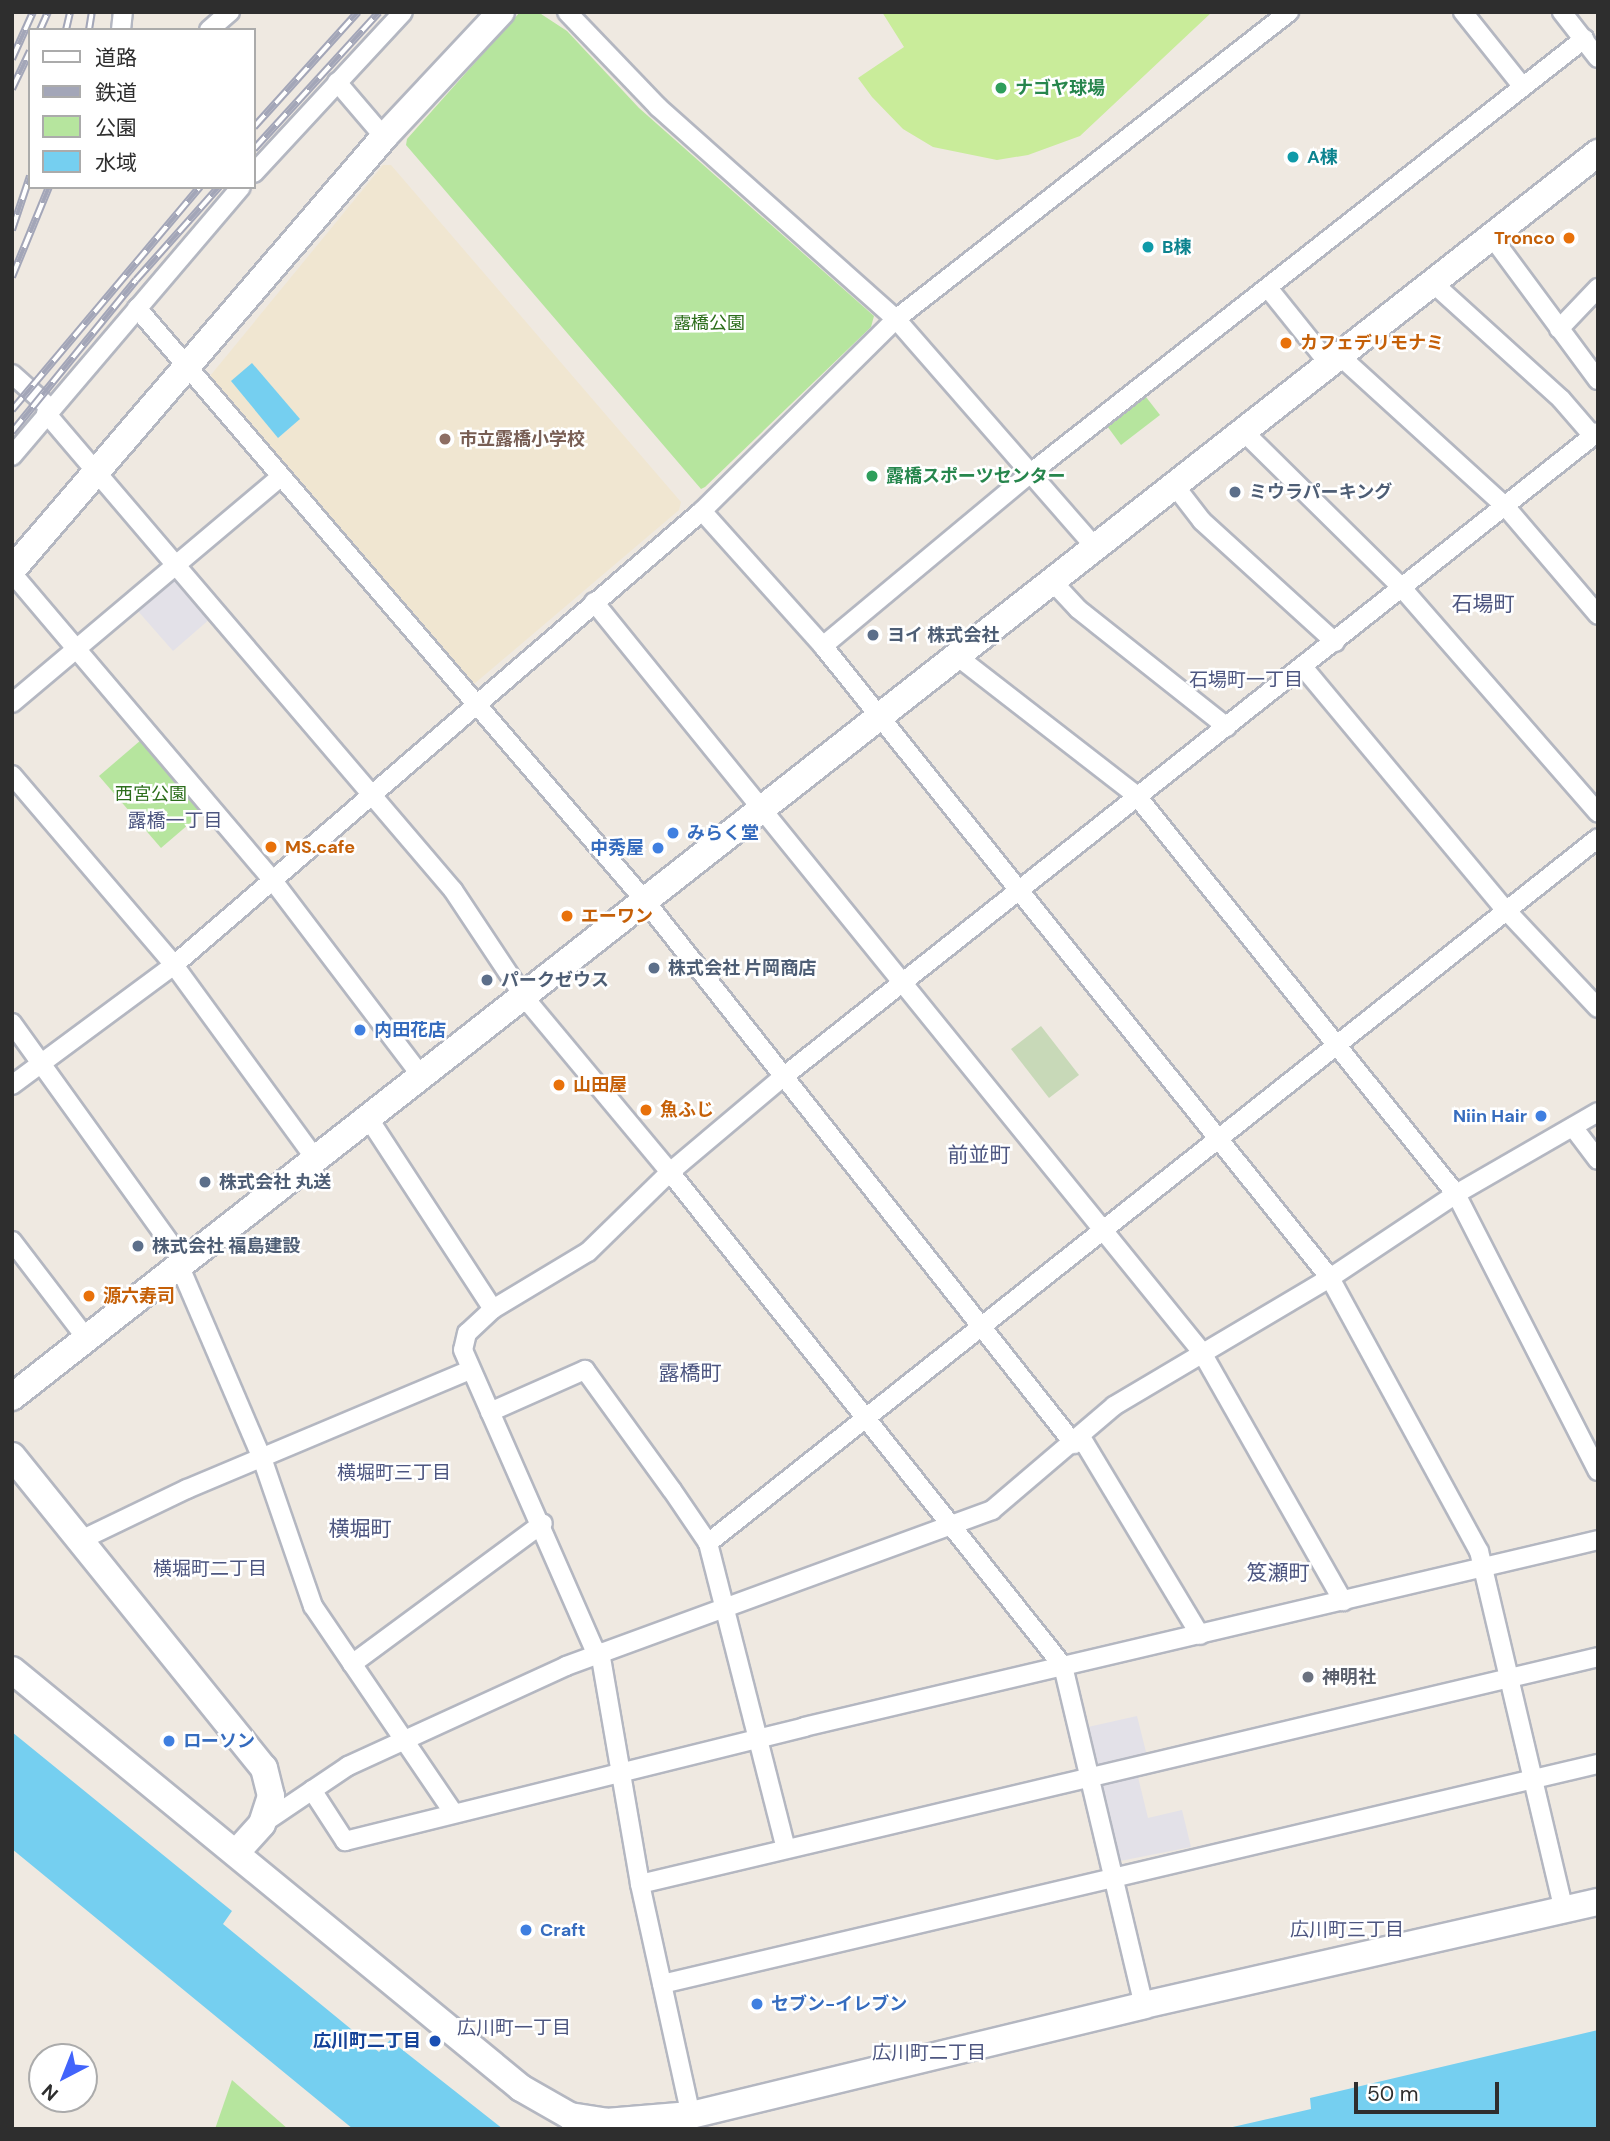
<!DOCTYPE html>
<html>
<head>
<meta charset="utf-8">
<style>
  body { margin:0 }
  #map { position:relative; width:1610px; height:2141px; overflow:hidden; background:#efe9e1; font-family:"DM Sans","Noto Sans JP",sans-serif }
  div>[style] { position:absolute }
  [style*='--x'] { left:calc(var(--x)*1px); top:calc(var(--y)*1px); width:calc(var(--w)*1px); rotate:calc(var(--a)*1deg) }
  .industrial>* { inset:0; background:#e3e1e8 }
  .education>* { inset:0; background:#f0e6d1 }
  .green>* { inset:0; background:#b6e59e }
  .cemetery>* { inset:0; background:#c8d9b8 }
  .pitch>* { inset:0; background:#c9ec9a }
  .water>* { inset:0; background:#75cff0 }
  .roads { filter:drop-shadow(2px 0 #b4b7c1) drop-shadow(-2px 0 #b4b7c1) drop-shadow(0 2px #b4b7c1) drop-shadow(0 -2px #b4b7c1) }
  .street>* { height:18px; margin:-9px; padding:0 9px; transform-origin:9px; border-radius:9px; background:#fff }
  .secondary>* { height:26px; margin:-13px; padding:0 13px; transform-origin:13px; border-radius:13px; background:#fff }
  .rail>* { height:8px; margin-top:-4px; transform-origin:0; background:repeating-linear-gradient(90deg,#fff 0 16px,#a3a6b8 0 32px); box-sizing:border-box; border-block:2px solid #a3a6b8 }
  .dots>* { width:19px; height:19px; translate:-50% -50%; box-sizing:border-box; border:4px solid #fff; border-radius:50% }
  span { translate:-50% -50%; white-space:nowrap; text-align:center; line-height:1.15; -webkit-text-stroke:5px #fff; paint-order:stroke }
  .leisure-label { font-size:18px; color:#27864d; font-weight:700 }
  .left { translate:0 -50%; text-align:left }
  .culture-label { font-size:18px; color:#0d838f; font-weight:700 }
  .food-label { font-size:18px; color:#c56008; font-weight:700 }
  .right { translate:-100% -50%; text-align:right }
  .park-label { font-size:18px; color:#2c6e1b }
  .education-label { font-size:18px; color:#785e54; font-weight:700 }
  .service-label { font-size:18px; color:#4e5e75; font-weight:700 }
  .shop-label { font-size:18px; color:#366cbe; font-weight:700 }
  .worship-label { font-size:18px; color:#5b616d; font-weight:700 }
  .transit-label { font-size:18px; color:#164399; font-weight:700 }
  .neighbourhood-label { font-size:19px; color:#4d5680 }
  .quarter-label { font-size:21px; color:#4d5680 }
  .frame { position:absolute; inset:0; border:14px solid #2e2e2e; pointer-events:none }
  .legend { position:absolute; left:28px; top:28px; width:228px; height:161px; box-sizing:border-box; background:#fff; border:2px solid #ababab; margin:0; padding:9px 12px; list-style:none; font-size:21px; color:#2e2e2e }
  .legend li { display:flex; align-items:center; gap:14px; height:35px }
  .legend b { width:35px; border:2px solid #ababab }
  .north { position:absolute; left:28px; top:2043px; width:70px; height:70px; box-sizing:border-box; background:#fff; border:2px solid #ababab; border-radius:50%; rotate:222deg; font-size:19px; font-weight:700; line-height:28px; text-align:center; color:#2e2e2e }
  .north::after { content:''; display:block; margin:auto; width:24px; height:32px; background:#4264fb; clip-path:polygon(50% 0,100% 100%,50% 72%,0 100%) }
  .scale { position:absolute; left:1354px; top:2082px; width:145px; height:32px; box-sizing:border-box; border:4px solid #2e2e2e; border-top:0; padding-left:9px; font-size:21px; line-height:24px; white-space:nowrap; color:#2e2e2e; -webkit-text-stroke:5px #fff; paint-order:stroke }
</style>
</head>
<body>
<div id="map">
  <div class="industrial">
    <div style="clip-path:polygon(171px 580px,177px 580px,211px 618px,173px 651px,137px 610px)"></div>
    <div style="clip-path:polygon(1137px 1716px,1147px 1756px,1101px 1767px,1096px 1762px,1088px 1727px)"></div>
    <div style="clip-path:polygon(1137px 1773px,1148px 1818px,1182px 1810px,1191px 1847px,1120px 1861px,1101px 1785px)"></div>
  </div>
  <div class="education">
    <div style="clip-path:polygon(383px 165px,391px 165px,681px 502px,679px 510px,474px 684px,210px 376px)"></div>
  </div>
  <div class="green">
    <div style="clip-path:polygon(520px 12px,538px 12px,567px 31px,639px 108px,874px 316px,871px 327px,705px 487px,701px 489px,406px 145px,407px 139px)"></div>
    <div style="clip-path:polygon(1146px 397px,1160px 415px,1121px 445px,1107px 426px)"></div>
    <div style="clip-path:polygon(141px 740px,203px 812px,161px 848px,99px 776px)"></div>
    <div style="clip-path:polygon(232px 2080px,288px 2129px,215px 2129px)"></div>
  </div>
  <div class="cemetery">
    <div style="clip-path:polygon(1041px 1026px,1079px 1075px,1049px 1098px,1011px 1049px)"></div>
  </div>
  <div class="pitch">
    <div style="clip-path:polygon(882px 12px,1212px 12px,1080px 136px,1028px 155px,997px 160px,933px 147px,903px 129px,872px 97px,858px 78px,904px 47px)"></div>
  </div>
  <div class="water">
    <div style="clip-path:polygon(252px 363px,300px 419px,278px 438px,231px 381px)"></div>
    <div style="clip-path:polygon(12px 1732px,232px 1911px,223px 1924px,379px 2052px,390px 2040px,503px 2129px,353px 2129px,12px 1849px)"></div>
    <div style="clip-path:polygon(1598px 2030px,1598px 2129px,1224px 2129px,1311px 2109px,1310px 2098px)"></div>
  </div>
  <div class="roads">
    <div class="street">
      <div style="--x:567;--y:12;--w:132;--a:46.2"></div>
      <div style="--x:658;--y:107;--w:319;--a:41.7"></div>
      <div style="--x:896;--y:319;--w:304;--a:48.9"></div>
      <div style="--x:1463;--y:12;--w:95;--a:51.4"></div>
      <div style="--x:1562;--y:12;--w:58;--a:52"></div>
      <div style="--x:121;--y:30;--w:18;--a:-84"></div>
      <div style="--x:209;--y:30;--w:28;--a:-41"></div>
      <div style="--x:337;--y:82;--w:72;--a:49.5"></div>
      <div style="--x:254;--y:173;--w:219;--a:-47.2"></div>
      <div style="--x:1492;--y:237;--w:178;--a:53.5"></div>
      <div style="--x:1433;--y:283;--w:173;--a:42.2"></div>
      <div style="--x:1561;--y:399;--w:49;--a:49.1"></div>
      <div style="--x:1268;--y:288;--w:97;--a:51.2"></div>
      <div style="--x:137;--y:308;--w:782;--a:49.41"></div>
      <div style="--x:646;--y:902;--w:691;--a:51.7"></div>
      <div style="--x:1559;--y:329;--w:57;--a:-46.4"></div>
      <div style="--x:1340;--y:356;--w:223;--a:42.3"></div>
      <div style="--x:1505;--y:506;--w:143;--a:49.5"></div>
      <div style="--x:12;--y:374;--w:51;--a:41.8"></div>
      <div style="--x:46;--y:413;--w:627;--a:49.53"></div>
      <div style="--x:453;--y:890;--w:128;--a:56.4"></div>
      <div style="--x:524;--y:997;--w:228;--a:50.2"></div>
      <div style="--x:670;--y:1172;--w:631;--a:51.5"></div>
      <div style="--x:1063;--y:1666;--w:349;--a:76.6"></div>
      <div style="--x:1244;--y:432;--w:222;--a:44.6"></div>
      <div style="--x:1402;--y:588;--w:298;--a:48.9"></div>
      <div style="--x:12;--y:456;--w:353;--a:-49.6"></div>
      <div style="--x:1175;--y:486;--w:44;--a:52.4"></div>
      <div style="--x:1202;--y:521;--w:180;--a:42.3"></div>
      <div style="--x:702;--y:511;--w:181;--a:48.1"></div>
      <div style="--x:823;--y:646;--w:810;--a:51.26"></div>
      <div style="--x:1330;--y:1278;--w:311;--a:61.4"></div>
      <div style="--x:1479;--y:1551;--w:369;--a:76.7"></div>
      <div style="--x:12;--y:573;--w:405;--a:49.7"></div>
      <div style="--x:274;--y:882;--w:245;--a:52.8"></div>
      <div style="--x:1053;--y:582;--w:37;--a:47"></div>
      <div style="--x:1078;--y:609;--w:190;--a:38.4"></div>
      <div style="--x:594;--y:602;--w:964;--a:50.98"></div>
      <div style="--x:1201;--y:1351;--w:288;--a:60.4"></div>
      <div style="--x:823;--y:646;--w:272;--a:-39.8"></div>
      <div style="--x:1032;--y:472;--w:702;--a:-38.11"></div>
      <div style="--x:958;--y:657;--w:225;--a:37.8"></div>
      <div style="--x:1136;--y:795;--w:511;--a:51.27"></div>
      <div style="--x:1456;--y:1194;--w:311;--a:62.9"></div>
      <div style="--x:1303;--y:667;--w:314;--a:50.2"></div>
      <div style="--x:1504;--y:908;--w:137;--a:46.8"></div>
      <div style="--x:12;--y:703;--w:351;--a:-40.1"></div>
      <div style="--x:12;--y:775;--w:250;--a:49.5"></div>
      <div style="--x:174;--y:965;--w:241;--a:53.9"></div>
      <div style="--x:12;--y:1023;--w:297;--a:54.3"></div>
      <div style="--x:12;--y:1085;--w:202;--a:-36.5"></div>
      <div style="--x:174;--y:965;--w:696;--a:-40.69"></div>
      <div style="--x:702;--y:511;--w:273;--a:-44.7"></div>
      <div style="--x:896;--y:319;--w:499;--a:-38"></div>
      <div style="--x:369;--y:1119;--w:227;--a:56.9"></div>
      <div style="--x:493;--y:1309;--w:35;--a:137"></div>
      <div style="--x:467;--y:1333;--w:17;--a:103"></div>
      <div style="--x:463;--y:1350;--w:331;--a:66.3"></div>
      <div style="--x:1573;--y:1127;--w:41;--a:52.9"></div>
      <div style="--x:12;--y:1241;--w:123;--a:52.6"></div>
      <div style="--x:180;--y:1267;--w:208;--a:66.8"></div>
      <div style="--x:262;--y:1458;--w:157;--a:71"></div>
      <div style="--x:313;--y:1606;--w:249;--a:55.8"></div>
      <div style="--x:493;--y:1309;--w:111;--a:-31"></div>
      <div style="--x:588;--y:1252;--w:115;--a:-44.3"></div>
      <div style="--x:670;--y:1172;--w:148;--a:-40.1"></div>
      <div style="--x:783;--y:1077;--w:1039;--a:-38.36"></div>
      <div style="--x:490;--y:1412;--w:104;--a:-23.9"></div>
      <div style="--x:585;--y:1370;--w:148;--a:54.1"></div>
      <div style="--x:672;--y:1490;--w:64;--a:55.8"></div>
      <div style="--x:708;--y:1543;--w:315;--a:75.7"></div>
      <div style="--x:1081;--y:1437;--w:231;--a:59"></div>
      <div style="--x:81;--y:1540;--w:118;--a:-25.7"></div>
      <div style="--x:187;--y:1489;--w:307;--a:-22.8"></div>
      <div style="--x:708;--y:1543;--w:1135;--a:-38.38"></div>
      <div style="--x:600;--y:1652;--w:235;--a:80.2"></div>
      <div style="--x:640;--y:1884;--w:237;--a:77.6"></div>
      <div style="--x:352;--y:1664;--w:237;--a:-36.4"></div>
      <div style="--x:312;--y:1790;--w:61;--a:57.1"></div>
      <div style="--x:345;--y:1841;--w:473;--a:-13.9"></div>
      <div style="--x:804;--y:1727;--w:816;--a:-13.25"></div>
      <div style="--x:262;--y:1824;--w:104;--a:-34"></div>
      <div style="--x:348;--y:1766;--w:240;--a:-24.6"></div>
      <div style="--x:566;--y:1666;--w:454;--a:-20.1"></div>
      <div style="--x:992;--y:1510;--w:160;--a:-40.4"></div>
      <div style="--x:1114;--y:1406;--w:251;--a:-30.7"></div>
      <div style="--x:1330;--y:1278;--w:151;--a:-33.7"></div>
      <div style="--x:1456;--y:1194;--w:164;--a:-30"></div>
      <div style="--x:640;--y:1884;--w:985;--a:-13.33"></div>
      <div style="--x:662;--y:1984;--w:962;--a:-13.23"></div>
    </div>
    <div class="secondary">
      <div style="--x:12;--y:570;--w:571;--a:-49.33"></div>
      <div style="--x:384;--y:137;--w:171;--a:-46.9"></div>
      <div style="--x:12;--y:1397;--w:2016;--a:-38.11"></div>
      <div style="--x:12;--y:1456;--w:401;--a:51.1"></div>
      <div style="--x:264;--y:1768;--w:29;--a:76"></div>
      <div style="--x:271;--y:1796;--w:29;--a:108"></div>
      <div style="--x:262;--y:1824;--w:38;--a:132"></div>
      <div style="--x:12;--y:1670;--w:659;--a:39.39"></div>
      <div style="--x:521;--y:2088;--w:56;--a:29.7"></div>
      <div style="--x:570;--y:2116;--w:36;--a:9"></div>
      <div style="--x:606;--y:2122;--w:85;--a:-4.7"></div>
      <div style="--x:691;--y:2115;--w:466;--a:-13.6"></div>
      <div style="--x:1144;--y:2005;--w:466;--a:-12.8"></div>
    </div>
  </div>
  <div class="rail">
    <div style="--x:40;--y:30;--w:20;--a:-66"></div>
    <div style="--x:66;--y:30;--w:18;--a:-77"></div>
    <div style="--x:89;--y:30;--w:18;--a:-81"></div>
    <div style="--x:12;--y:59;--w:51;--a:-65.9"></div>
    <div style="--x:12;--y:89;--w:42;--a:-64.7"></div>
    <div style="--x:254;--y:127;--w:155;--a:-47.9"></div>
    <div style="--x:254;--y:149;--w:185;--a:-47.6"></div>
    <div style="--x:12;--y:230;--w:57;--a:-71.6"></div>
    <div style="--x:12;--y:277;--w:97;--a:-67.7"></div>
    <div style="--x:12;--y:410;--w:292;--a:-49.9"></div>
    <div style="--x:12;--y:432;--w:196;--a:-50.8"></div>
    <div style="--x:136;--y:280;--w:125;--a:-48.3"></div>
  </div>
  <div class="dots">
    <div style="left:1001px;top:88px;background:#2e9e5b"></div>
    <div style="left:1293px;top:157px;background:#0f9aa8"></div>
    <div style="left:1569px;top:238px;background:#e8710a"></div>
    <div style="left:1148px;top:247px;background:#0f9aa8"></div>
    <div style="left:1286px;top:343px;background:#e8710a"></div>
    <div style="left:445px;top:439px;background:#8d6e63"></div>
    <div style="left:872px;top:476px;background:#2e9e5b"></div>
    <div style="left:1235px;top:492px;background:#5c6f8a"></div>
    <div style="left:873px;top:635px;background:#5c6f8a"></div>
    <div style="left:673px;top:833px;background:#3f7fe0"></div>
    <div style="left:271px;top:847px;background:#e8710a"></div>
    <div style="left:658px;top:848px;background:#3f7fe0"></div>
    <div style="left:567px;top:916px;background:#e8710a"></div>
    <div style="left:654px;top:968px;background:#5c6f8a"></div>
    <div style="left:487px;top:980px;background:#5c6f8a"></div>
    <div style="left:360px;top:1030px;background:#3f7fe0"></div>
    <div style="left:559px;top:1085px;background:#e8710a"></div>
    <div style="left:646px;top:1110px;background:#e8710a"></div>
    <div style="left:1541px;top:1116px;background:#3f7fe0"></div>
    <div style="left:205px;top:1182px;background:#5c6f8a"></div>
    <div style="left:138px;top:1246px;background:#5c6f8a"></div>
    <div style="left:89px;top:1296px;background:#e8710a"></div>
    <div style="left:1308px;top:1677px;background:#6b7280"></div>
    <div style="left:169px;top:1741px;background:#3f7fe0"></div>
    <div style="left:526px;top:1930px;background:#3f7fe0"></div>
    <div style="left:757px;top:2004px;background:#3f7fe0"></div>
    <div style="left:435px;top:2041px;background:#1a4fb4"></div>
  </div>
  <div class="leisure-label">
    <span class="left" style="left:1015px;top:88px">ナゴヤ球場</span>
    <span class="left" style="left:886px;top:476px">露橋スポーツセンター</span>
  </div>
  <div class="culture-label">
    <span class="left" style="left:1307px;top:157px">A棟</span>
    <span class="left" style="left:1162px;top:247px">B棟</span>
  </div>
  <div class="food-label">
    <span class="right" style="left:1555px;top:238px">Tronco</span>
    <span class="left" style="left:1300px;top:343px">カフェデリモナミ</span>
    <span class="left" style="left:285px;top:847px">MS.cafe</span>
    <span class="left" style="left:581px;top:916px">エーワン</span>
    <span class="left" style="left:573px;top:1085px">山田屋</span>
    <span class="left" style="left:660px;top:1110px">魚ふじ</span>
    <span class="left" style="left:103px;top:1296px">源六寿司</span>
  </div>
  <div class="park-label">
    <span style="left:709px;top:323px">露橋公園</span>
    <span style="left:151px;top:794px">西宮公園</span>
  </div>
  <div class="education-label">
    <span class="left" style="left:459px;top:439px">市立露橋小学校</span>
  </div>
  <div class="service-label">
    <span class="left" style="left:1249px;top:492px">ミウラパーキング</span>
    <span class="left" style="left:887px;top:635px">ヨイ 株式会社</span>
    <span class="left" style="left:668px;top:968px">株式会社 片岡商店</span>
    <span class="left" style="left:501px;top:980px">パークゼウス</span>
    <span class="left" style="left:219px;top:1182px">株式会社 丸送</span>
    <span class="left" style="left:152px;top:1246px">株式会社 福島建設</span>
  </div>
  <div class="shop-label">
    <span class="left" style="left:687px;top:833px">みらく堂</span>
    <span class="right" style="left:644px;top:848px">中秀屋</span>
    <span class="left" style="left:374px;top:1030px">内田花店</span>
    <span class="right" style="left:1527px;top:1116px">Niin Hair</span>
    <span class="left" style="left:183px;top:1741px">ローソン</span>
    <span class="left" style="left:540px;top:1930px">Craft</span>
    <span class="left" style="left:771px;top:2004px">セブン-イレブン</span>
  </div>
  <div class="worship-label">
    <span class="left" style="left:1322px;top:1677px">神明社</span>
  </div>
  <div class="transit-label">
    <span class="right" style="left:421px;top:2041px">広川町二丁目</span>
  </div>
  <div class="neighbourhood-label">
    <span style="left:1246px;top:680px">石場町一丁目</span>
    <span style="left:175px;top:821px">露橋一丁目</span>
    <span style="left:394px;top:1473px">横堀町三丁目</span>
    <span style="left:210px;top:1569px">横堀町二丁目</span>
    <span style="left:1347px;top:1930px">広川町三丁目</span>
    <span style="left:514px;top:2028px">広川町一丁目</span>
    <span style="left:929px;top:2053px">広川町二丁目</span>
  </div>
  <div class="quarter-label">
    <span style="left:1483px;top:604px">石場町</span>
    <span style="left:979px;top:1155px">前並町</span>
    <span style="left:690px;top:1373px">露橋町</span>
    <span style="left:360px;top:1529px">横堀町</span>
    <span style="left:1278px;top:1573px">笈瀬町</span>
  </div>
  <div class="frame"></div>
  <ul class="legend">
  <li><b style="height:9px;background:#fff"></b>道路</li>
  <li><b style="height:9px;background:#a3a6b8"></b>鉄道</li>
  <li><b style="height:19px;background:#b6e59e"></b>公園</li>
  <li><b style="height:19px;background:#75cff0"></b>水域</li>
  </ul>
  <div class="north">N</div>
  <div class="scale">50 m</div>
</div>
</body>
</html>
